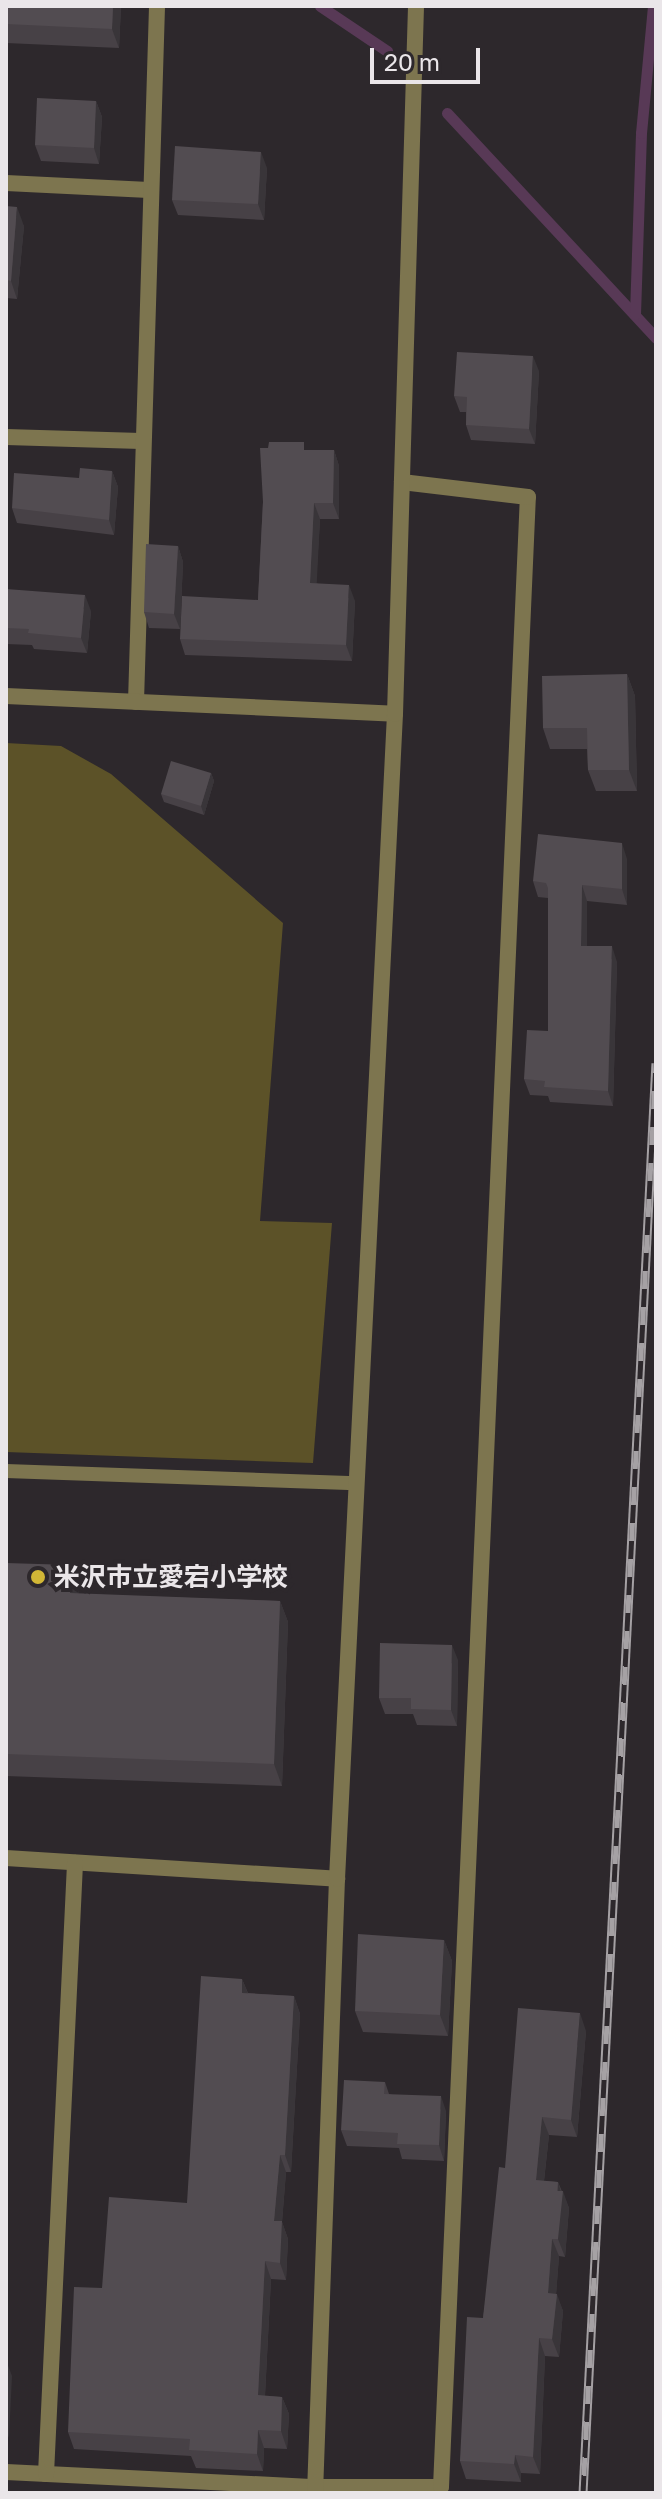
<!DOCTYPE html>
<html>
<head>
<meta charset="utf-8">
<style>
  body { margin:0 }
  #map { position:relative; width:662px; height:2499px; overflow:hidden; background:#2d282c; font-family:"Golos Text","Noto Sans JP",sans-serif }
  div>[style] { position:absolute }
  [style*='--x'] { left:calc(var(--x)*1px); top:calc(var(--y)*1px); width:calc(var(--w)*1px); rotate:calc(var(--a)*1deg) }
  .green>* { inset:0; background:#5c5228 }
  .stream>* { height:11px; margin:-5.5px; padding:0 5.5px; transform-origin:5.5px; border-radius:5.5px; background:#583956 }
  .service>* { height:14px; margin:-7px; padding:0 7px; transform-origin:7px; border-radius:7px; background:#7d754f }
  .minor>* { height:16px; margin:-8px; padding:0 8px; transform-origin:8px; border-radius:8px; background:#7d754f }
  .tertiary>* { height:16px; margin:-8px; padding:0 8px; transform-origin:8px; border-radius:8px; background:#7d754f }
  .rail>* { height:9px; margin-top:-4.5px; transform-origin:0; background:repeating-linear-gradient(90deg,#2d282c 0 18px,#a5a1a4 0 36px); box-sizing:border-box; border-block:2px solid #a5a1a4 }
  .wall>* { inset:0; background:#474146 }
  .shaded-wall>* { inset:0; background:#393539 }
  .building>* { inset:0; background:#524c51 }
  .dots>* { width:22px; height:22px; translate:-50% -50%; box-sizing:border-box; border:4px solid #2d282c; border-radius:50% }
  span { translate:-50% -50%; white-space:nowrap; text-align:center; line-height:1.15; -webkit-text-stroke:8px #2d282c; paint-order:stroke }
  .poi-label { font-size:26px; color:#eae6e9; font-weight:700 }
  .left { translate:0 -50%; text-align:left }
  .frame { position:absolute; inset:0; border:8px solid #eae6e9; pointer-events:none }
  .scale { position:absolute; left:370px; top:48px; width:110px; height:36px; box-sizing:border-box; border:4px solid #eae6e9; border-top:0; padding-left:10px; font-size:24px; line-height:28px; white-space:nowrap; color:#eae6e9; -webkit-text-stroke:6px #2d282c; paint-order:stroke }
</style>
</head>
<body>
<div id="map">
  <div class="green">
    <div style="clip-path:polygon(6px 743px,61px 746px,111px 774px,283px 923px,260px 1221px,332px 1223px,313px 1463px,6px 1452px)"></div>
  </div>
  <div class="stream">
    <div style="--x:320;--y:6;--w:81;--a:33.9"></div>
    <div style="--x:447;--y:113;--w:307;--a:47.1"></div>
    <div style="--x:635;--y:314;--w:181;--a:-88.1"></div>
    <div style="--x:641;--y:133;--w:128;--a:-84.6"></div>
  </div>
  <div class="service">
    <div style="--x:6;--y:1471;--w:350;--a:2"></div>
  </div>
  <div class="minor">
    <div style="--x:6;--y:183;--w:143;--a:2.8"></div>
    <div style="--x:6;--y:437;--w:135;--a:1.7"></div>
    <div style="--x:136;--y:702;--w:696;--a:-88.27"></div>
    <div style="--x:6;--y:1858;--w:332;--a:3.6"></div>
    <div style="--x:6;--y:2472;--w:310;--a:2.8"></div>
    <div style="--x:316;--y:2487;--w:125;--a:0"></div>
    <div style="--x:441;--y:2487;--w:1992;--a:-87.5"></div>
    <div style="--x:528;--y:497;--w:127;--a:-173.2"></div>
    <div style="--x:46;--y:2474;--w:612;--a:-87.28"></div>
  </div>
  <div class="tertiary">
    <div style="--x:6;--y:696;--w:389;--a:2.6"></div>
    <div style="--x:315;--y:2493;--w:614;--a:-87.95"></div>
    <div style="--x:337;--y:1879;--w:1166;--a:-87.15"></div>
    <div style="--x:395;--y:714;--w:708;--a:-88.3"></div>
  </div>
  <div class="rail">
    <div style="--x:583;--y:2493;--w:1432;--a:-87.08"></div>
  </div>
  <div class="wall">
    <div style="clip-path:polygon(6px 6px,121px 6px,119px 48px,6px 43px)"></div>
    <div style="clip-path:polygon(96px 101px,102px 117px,99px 164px,41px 161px,35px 145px)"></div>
    <div style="clip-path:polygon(267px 168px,264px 220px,178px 215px,172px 200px)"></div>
    <div style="clip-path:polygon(6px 206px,24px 226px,17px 299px,6px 298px)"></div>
    <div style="clip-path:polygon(539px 371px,535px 444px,471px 440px,466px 425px,466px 412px,460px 412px,454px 396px)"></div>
    <div style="clip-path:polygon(307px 450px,334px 450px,339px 466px,339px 519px,320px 519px,316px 583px,355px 601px,352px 661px,185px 655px,180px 639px,258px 600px,263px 502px)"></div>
    <div style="clip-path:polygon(112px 471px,118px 487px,114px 535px,17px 523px,12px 508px,79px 478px)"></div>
    <div style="clip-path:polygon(178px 546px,183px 562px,180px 629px,149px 628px,144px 612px)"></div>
    <div style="clip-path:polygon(6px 589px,91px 611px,87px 653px,34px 649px,32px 645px,6px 644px)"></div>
    <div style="clip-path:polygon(627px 674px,635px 696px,637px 791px,596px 791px,588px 770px,587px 749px,550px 749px,543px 728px)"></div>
    <div style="clip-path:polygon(211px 773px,214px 781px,204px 815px,164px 802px,161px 794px)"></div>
    <div style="clip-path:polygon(627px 859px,627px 905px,587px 901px,587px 946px,617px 962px,613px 1106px,550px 1102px,548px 1096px,530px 1095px,524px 1079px,548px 1031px,548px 898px,538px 897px,533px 881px)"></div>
    <div style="clip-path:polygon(6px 1563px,79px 1586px,78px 1594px,280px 1601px,288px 1622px,282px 1786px,6px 1776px)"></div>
    <div style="clip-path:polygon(458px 1660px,457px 1726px,417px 1725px,413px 1714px,385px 1714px,379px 1698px)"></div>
    <div style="clip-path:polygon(444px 1940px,452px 1961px,448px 2036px,363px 2032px,355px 2011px)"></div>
    <div style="clip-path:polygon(242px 1979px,248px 1993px,294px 1996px,300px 2014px,291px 2172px,286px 2172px,282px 2222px,288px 2239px,286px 2280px,271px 2279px,265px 2396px,282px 2397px,289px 2414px,287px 2449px,264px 2448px,263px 2471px,196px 2468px,191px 2456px,74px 2449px,68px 2432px,102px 2288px,187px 2203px)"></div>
    <div style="clip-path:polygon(586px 2031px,577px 2137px,549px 2135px,544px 2181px,558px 2182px,569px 2208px,565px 2257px,559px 2256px,556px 2294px,563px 2311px,559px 2357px,545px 2356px,540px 2474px,521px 2473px,521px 2482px,466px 2479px,460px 2461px,483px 2318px,505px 2168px)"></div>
    <div style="clip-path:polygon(385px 2082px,389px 2094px,446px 2111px,444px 2161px,402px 2159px,399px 2148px,347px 2146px,341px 2130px)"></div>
  </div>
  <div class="shaded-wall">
    <div style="clip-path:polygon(113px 6px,121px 6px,119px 48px,112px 29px)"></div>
    <div style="clip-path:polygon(96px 101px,102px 117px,99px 164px,94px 148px)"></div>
    <div style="clip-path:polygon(261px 152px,267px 168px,264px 220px,258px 204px)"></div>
    <div style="clip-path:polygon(17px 207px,24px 226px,17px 299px,11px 281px)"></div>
    <div style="clip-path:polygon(533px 356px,539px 371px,535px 444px,529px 429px)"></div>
    <div style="clip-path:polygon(334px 450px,339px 466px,339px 519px,333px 503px)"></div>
    <div style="clip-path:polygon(112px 471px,118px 487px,114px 535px,109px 520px)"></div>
    <div style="clip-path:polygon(314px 503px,320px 519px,316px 598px,310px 583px)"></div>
    <div style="clip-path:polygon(178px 546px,183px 562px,180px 629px,174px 614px)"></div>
    <div style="clip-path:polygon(349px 585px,355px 601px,352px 661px,346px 645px)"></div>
    <div style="clip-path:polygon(85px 595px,91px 611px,87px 653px,81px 638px)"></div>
    <div style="clip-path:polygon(627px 674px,635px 696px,637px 791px,629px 770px)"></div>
    <div style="clip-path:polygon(211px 773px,214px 781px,204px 815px,201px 806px)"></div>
    <div style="clip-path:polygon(622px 843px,627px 859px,627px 905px,622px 889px)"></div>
    <div style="clip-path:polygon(582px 885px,587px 901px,587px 962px,581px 946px)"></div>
    <div style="clip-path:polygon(612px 946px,617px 962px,613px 1106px,608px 1091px)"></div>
    <div style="clip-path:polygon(71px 1565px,79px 1586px,77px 1614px,70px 1593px)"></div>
    <div style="clip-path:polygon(280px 1601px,288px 1622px,282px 1786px,274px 1764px)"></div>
    <div style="clip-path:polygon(452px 1645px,458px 1660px,457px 1726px,451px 1710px)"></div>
    <div style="clip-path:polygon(444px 1940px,452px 1961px,448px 2036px,440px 2015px)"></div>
    <div style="clip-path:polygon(242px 1979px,249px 1996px,242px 1993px)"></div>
    <div style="clip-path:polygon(294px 1996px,300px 2014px,291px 2172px,285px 2155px)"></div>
    <div style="clip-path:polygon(580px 2013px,586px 2031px,577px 2137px,571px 2120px)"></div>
    <div style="clip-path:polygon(441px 2096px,446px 2111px,444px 2161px,439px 2145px)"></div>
    <div style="clip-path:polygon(542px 2117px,549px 2135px,542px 2198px,536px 2180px)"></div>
    <div style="clip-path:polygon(280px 2155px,286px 2172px,282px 2222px,288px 2239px,286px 2280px,280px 2263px,274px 2221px)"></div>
    <div style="clip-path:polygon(558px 2182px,562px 2195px,563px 2191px,569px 2208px,565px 2257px,558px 2239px)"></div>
    <div style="clip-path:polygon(552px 2239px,559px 2256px,555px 2310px,548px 2293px)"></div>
    <div style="clip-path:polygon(265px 2261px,271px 2279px,264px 2413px,258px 2395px)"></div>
    <div style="clip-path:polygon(557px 2294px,563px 2311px,559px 2357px,552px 2339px)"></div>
    <div style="clip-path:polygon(539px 2338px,545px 2356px,540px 2474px,533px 2457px)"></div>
    <div style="clip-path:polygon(6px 2360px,12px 2376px,9px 2438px,6px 2430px)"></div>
    <div style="clip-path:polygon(282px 2397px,289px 2414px,287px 2449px,281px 2431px)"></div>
    <div style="clip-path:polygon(258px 2430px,264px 2448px,263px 2471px,257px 2454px)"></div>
    <div style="clip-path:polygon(515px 2455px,521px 2473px,521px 2482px,514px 2464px)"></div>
  </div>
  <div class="building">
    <div style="clip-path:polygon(6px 6px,113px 6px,112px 29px,6px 24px)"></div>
    <div style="clip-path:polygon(37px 98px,96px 101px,94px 148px,35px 145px)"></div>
    <div style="clip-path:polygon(175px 146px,261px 152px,258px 204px,172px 200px)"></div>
    <div style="clip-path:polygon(6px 206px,17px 207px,11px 281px,6px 280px)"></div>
    <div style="clip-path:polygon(457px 352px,533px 356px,529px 429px,466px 425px,467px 397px,454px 396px)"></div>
    <div style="clip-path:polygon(269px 442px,304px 442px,304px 450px,334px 450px,333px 503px,314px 503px,310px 583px,349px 585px,346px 645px,180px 639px,182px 596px,258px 600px,263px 502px,260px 448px,268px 448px)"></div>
    <div style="clip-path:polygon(80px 468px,112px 471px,109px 520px,12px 508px,14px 473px,79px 478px)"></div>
    <div style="clip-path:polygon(146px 544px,178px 546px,174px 614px,144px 612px)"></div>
    <div style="clip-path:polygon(6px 589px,85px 595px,81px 638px,28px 633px,29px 629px,6px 628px)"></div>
    <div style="clip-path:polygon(627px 674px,629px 770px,588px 770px,587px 728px,543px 728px,542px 676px)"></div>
    <div style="clip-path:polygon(171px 761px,211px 773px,201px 806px,161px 794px)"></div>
    <div style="clip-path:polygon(538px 834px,622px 843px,622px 889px,582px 885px,581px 946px,612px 946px,608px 1091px,544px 1087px,545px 1081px,524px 1079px,527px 1030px,548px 1031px,548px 888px,546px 883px,533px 881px)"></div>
    <div style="clip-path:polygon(6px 1563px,71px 1565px,70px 1593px,280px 1601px,274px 1764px,6px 1754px)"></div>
    <div style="clip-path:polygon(380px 1643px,452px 1645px,451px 1710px,411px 1709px,411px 1698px,379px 1698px)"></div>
    <div style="clip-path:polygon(358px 1934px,444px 1940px,440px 2015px,355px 2011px)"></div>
    <div style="clip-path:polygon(201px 1976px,242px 1979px,242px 1993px,294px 1996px,285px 2155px,280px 2155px,274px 2221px,282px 2221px,280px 2263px,265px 2261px,258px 2395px,282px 2397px,281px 2431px,258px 2430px,257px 2454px,189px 2450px,190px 2439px,68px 2432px,74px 2287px,102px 2288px,109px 2197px,187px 2203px)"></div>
    <div style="clip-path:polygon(518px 2008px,580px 2013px,571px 2120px,542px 2117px,536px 2180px,558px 2182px,557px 2191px,563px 2191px,558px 2239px,552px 2239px,548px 2293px,557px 2294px,552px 2339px,539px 2338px,533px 2457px,515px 2455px,514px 2464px,460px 2461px,467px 2317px,483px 2318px,499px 2167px,505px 2168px)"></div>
    <div style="clip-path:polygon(344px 2080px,385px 2082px,384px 2094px,441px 2096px,439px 2145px,397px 2144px,398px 2133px,341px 2130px)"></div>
  </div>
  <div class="dots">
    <div style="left:38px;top:1577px;background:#d2b736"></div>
  </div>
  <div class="poi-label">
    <span class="left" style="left:54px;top:1577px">米沢市立愛宕小学校</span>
  </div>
  <div class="frame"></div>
  <div class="scale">20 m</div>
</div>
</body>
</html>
